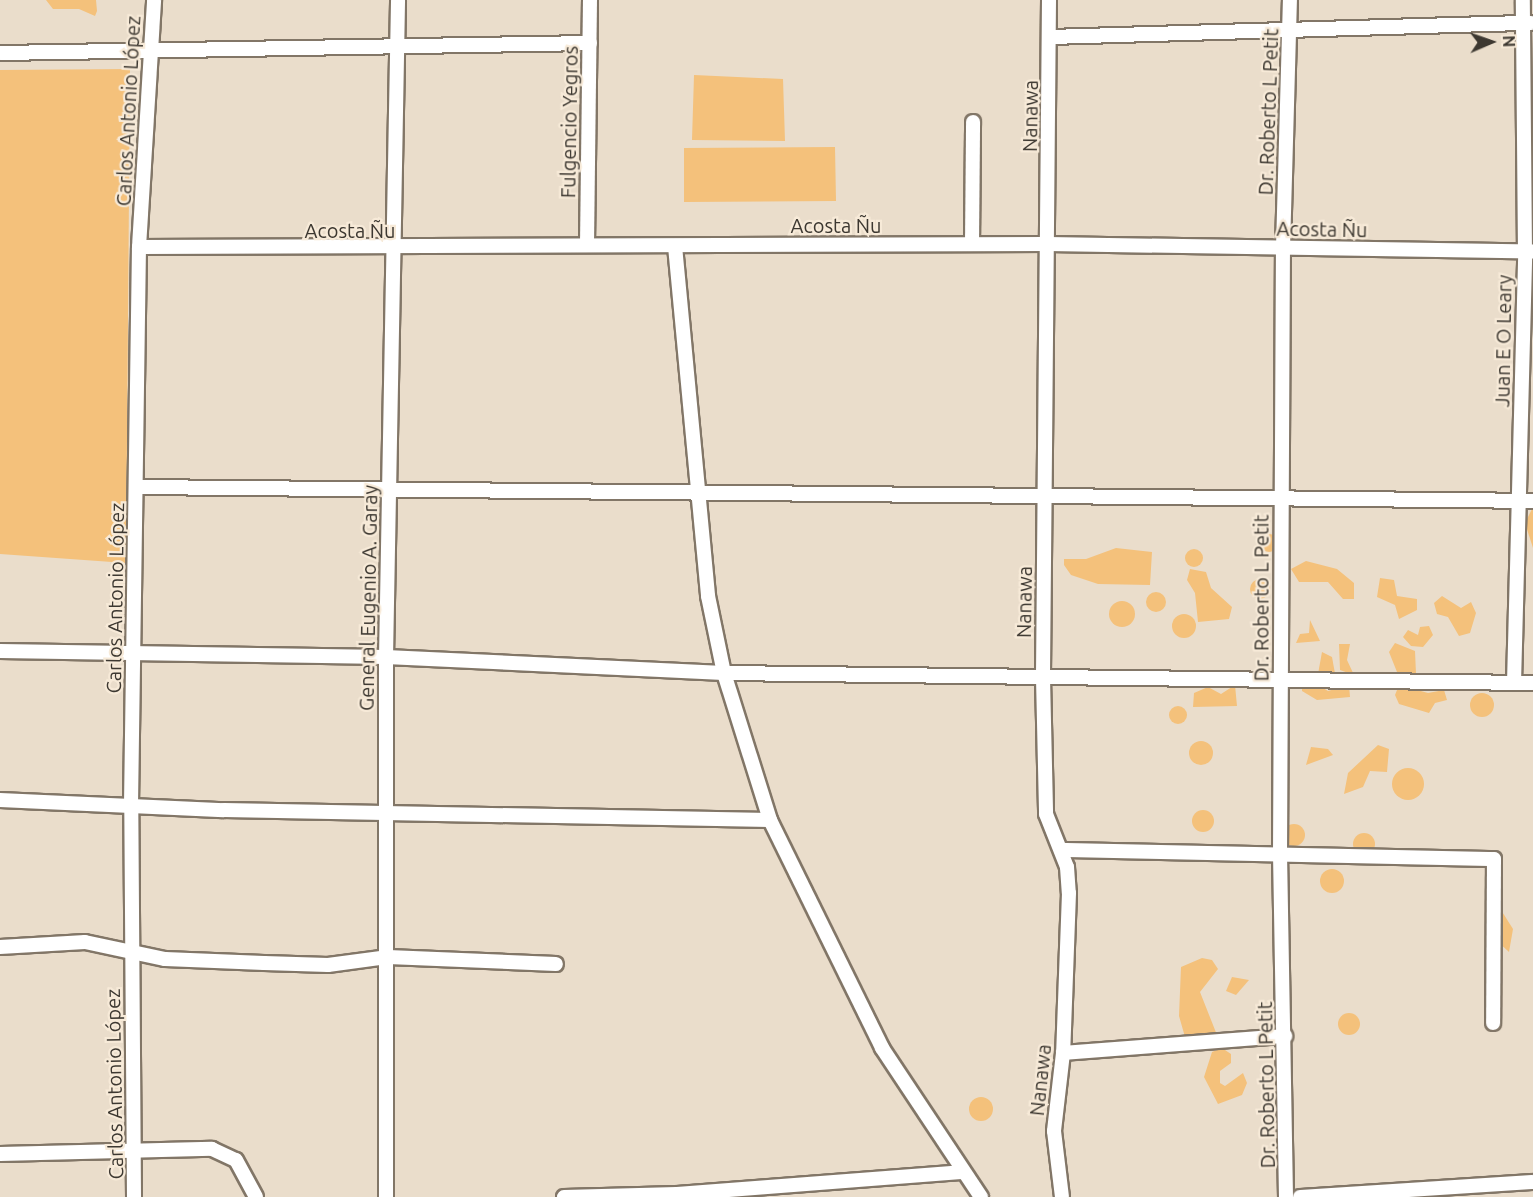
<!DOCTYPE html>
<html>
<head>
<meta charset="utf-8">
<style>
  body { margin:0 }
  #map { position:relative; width:1533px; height:1197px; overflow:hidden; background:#eaddcb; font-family:Ubuntu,sans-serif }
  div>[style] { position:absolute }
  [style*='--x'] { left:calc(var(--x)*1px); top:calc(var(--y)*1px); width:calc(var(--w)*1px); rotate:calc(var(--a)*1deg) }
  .green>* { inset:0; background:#f4c17b }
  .round { border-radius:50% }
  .roads { filter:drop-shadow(2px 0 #827667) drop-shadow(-2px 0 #827667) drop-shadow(0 2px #827667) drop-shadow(0 -2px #827667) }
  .minor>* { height:14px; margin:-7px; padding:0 7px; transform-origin:7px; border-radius:7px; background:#fff }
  span { translate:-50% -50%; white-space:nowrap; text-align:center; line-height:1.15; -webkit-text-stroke:4.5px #f7ead8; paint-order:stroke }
  .street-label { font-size:20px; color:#3d3831 }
  .north { position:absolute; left:1461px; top:12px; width:60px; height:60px; -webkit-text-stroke:4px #f7ead8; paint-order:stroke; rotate:88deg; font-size:16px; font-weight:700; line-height:24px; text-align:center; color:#3d3831 }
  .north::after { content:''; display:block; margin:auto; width:21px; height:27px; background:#3d3831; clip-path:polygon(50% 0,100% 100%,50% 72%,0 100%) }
</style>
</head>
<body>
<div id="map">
  <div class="green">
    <div style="clip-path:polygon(46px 0,96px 0,97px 11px,95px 16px,79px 9px,53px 9px)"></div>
    <div style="clip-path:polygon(130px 69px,126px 563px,0 554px,0 70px)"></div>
    <div style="clip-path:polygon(694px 75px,783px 79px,785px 141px,692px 140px)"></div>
    <div style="clip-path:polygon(835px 147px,836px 201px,684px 202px,684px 148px)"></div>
    <div style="clip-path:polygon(1533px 507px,1533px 548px,1525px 523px)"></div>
    <div class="round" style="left:1260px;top:534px;width:18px;height:18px"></div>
    <div style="clip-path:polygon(1116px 548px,1152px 552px,1150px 585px,1098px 584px,1071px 575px,1064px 565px,1064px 559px,1086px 559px)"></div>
    <div class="round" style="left:1185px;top:549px;width:18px;height:18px"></div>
    <div style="clip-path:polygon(1306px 561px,1337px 569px,1354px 583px,1354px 599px,1343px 599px,1328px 582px,1299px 582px,1291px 569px)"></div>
    <div style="clip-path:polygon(1190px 569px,1206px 572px,1211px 588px,1232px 607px,1229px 619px,1198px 622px,1195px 593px,1187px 580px)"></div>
    <div style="clip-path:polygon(1380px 578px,1394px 580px,1397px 596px,1417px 599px,1417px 610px,1399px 619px,1395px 605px,1377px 597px)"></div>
    <div class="round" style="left:1250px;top:579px;width:20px;height:20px"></div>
    <div class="round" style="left:1146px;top:592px;width:20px;height:20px"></div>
    <div style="clip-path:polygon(1442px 596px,1461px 608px,1471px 602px,1476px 613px,1470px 633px,1459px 636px,1448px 617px,1437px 614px,1434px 603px)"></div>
    <div class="round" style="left:1109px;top:601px;width:26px;height:26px"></div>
    <div class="round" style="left:1172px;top:614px;width:24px;height:24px"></div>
    <div style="clip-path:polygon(1310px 620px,1320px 641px,1296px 643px,1300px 634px,1309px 633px)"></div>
    <div style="clip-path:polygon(1429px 626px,1433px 635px,1423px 647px,1411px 646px,1403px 637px,1408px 630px,1418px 635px,1420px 627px)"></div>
    <div style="clip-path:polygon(1395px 643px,1415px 651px,1416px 674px,1397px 672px,1389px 652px)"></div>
    <div style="clip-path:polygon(1339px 644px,1350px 644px,1347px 660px,1354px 675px,1340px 670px)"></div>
    <div style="clip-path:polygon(1322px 652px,1332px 657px,1336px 679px,1318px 674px)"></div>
    <div style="clip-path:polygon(1235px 685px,1237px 706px,1193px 707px,1194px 693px,1208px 687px,1221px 694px)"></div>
    <div style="clip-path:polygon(1318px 685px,1328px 691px,1349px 685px,1350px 697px,1317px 700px,1302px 691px,1302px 686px)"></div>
    <div style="clip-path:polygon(1399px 685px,1428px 693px,1444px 690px,1447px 700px,1435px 703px,1429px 713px,1399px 704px,1395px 695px)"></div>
    <div class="round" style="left:1470px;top:693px;width:24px;height:24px"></div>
    <div class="round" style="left:1169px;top:706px;width:18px;height:18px"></div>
    <div class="round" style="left:1189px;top:741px;width:24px;height:24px"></div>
    <div style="clip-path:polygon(1378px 745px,1389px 749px,1387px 772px,1370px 771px,1363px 787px,1344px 794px,1348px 773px)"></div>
    <div style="clip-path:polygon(1311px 747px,1328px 749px,1333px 755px,1306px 765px)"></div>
    <div class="round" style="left:1392px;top:768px;width:32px;height:32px"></div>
    <div class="round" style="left:1192px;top:810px;width:22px;height:22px"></div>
    <div class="round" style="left:1283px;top:824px;width:22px;height:22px"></div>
    <div class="round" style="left:1353px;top:833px;width:22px;height:22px"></div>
    <div class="round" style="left:1320px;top:869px;width:24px;height:24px"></div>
    <div style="clip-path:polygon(1501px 910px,1513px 929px,1509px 952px,1496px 940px,1495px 919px)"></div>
    <div style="clip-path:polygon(1202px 958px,1212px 960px,1218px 969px,1200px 992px,1217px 1035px,1185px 1037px,1179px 1016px,1181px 967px)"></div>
    <div style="clip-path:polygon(1232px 977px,1249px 980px,1236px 995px,1226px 991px)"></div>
    <div class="round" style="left:1338px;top:1013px;width:22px;height:22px"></div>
    <div style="clip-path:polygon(1222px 1048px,1231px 1054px,1231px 1063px,1220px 1071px,1220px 1083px,1225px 1086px,1243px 1073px,1247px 1083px,1242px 1095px,1218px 1104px,1204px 1077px,1212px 1052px)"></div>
    <div class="round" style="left:969px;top:1097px;width:24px;height:24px"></div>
  </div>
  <div class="roads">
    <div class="minor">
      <div style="--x:1049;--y:0;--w:678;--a:90.51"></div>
      <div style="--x:1043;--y:678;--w:136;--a:88.7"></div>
      <div style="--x:1046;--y:814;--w:57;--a:68.4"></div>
      <div style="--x:1067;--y:867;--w:26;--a:86"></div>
      <div style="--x:1069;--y:893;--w:160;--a:92.1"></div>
      <div style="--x:1063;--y:1053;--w:79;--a:96.6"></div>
      <div style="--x:1054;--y:1131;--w:66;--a:83.1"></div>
      <div style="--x:1050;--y:37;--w:481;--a:-1.7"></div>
      <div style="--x:0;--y:53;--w:590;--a:-0.97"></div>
      <div style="--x:972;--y:244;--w:122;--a:-89.5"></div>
      <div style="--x:587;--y:245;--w:245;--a:-89.3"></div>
      <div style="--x:675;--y:246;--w:352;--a:84.6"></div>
      <div style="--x:708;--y:596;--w:79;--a:78.3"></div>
      <div style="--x:724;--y:673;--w:154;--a:72.6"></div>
      <div style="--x:770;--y:820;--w:254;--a:63.8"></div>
      <div style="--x:882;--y:1048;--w:179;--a:56.4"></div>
      <div style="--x:139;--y:247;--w:909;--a:-0.19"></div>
      <div style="--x:1048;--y:244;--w:485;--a:0.9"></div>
      <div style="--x:137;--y:487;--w:1396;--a:0.57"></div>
      <div style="--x:0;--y:651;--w:386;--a:0.9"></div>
      <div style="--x:386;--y:657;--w:338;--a:2.7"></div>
      <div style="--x:724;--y:673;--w:809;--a:0.71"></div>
      <div style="--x:1514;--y:683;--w:431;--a:-88.5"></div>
      <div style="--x:1525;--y:252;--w:252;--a:-90.5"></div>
      <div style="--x:0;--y:800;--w:224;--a:2.6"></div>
      <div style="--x:224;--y:810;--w:546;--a:1.05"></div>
      <div style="--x:1062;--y:850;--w:432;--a:1.2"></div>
      <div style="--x:1494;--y:859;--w:164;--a:90.3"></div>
      <div style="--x:0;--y:947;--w:85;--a:-3.4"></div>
      <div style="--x:85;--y:942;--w:82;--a:12"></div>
      <div style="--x:165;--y:959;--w:99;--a:2.3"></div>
      <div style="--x:264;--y:963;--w:64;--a:1.8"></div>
      <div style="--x:328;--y:965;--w:61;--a:-7.6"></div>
      <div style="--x:388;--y:957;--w:168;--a:2.4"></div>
      <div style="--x:1063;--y:1053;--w:223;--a:-4.4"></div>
      <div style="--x:0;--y:1154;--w:212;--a:-1.4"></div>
      <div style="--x:212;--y:1149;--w:26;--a:25"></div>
      <div style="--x:236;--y:1160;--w:42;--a:61.6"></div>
      <div style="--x:134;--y:1197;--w:392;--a:-90.4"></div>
      <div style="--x:131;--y:805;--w:558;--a:-89.18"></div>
      <div style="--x:139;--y:247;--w:247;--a:-86.5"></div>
      <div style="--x:386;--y:1197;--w:540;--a:-90"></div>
      <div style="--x:386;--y:657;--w:657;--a:-88.95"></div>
      <div style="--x:564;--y:1197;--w:113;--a:-1.5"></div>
      <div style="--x:677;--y:1194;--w:285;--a:-4.4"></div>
      <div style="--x:1286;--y:1197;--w:342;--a:-91"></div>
      <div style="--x:1280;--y:855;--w:607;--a:-89.72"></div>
      <div style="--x:1283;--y:248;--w:248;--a:-88.4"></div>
      <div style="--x:1300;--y:1197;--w:233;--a:-3.7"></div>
    </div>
  </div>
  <div class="street-label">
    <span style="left:128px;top:111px;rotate:-87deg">Carlos Antonio López</span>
    <span style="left:1268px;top:112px;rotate:-88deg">Dr. Roberto L Petit</span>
    <span style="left:1030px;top:116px;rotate:-89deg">Nanawa</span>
    <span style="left:569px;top:122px;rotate:-89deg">Fulgencio Yegros</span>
    <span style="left:836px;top:225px">Acosta Ñu</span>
    <span style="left:1322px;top:229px;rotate:1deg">Acosta Ñu</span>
    <span style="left:350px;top:230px">Acosta Ñu</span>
    <span style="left:1503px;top:341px;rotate:-89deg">Juan E O Leary</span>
    <span style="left:115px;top:598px;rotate:-89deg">Carlos Antonio López</span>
    <span style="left:368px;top:598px;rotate:-89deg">General Eugenio A. Garay</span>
    <span style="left:1261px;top:598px;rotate:-90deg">Dr. Roberto L Petit</span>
    <span style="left:1024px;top:602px;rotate:-89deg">Nanawa</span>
    <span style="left:1040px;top:1080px;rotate:-84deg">Nanawa</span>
    <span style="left:114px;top:1084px;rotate:-91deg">Carlos Antonio López</span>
    <span style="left:1266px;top:1085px;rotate:-91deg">Dr. Roberto L Petit</span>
  </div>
  <div class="north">N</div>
</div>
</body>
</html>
